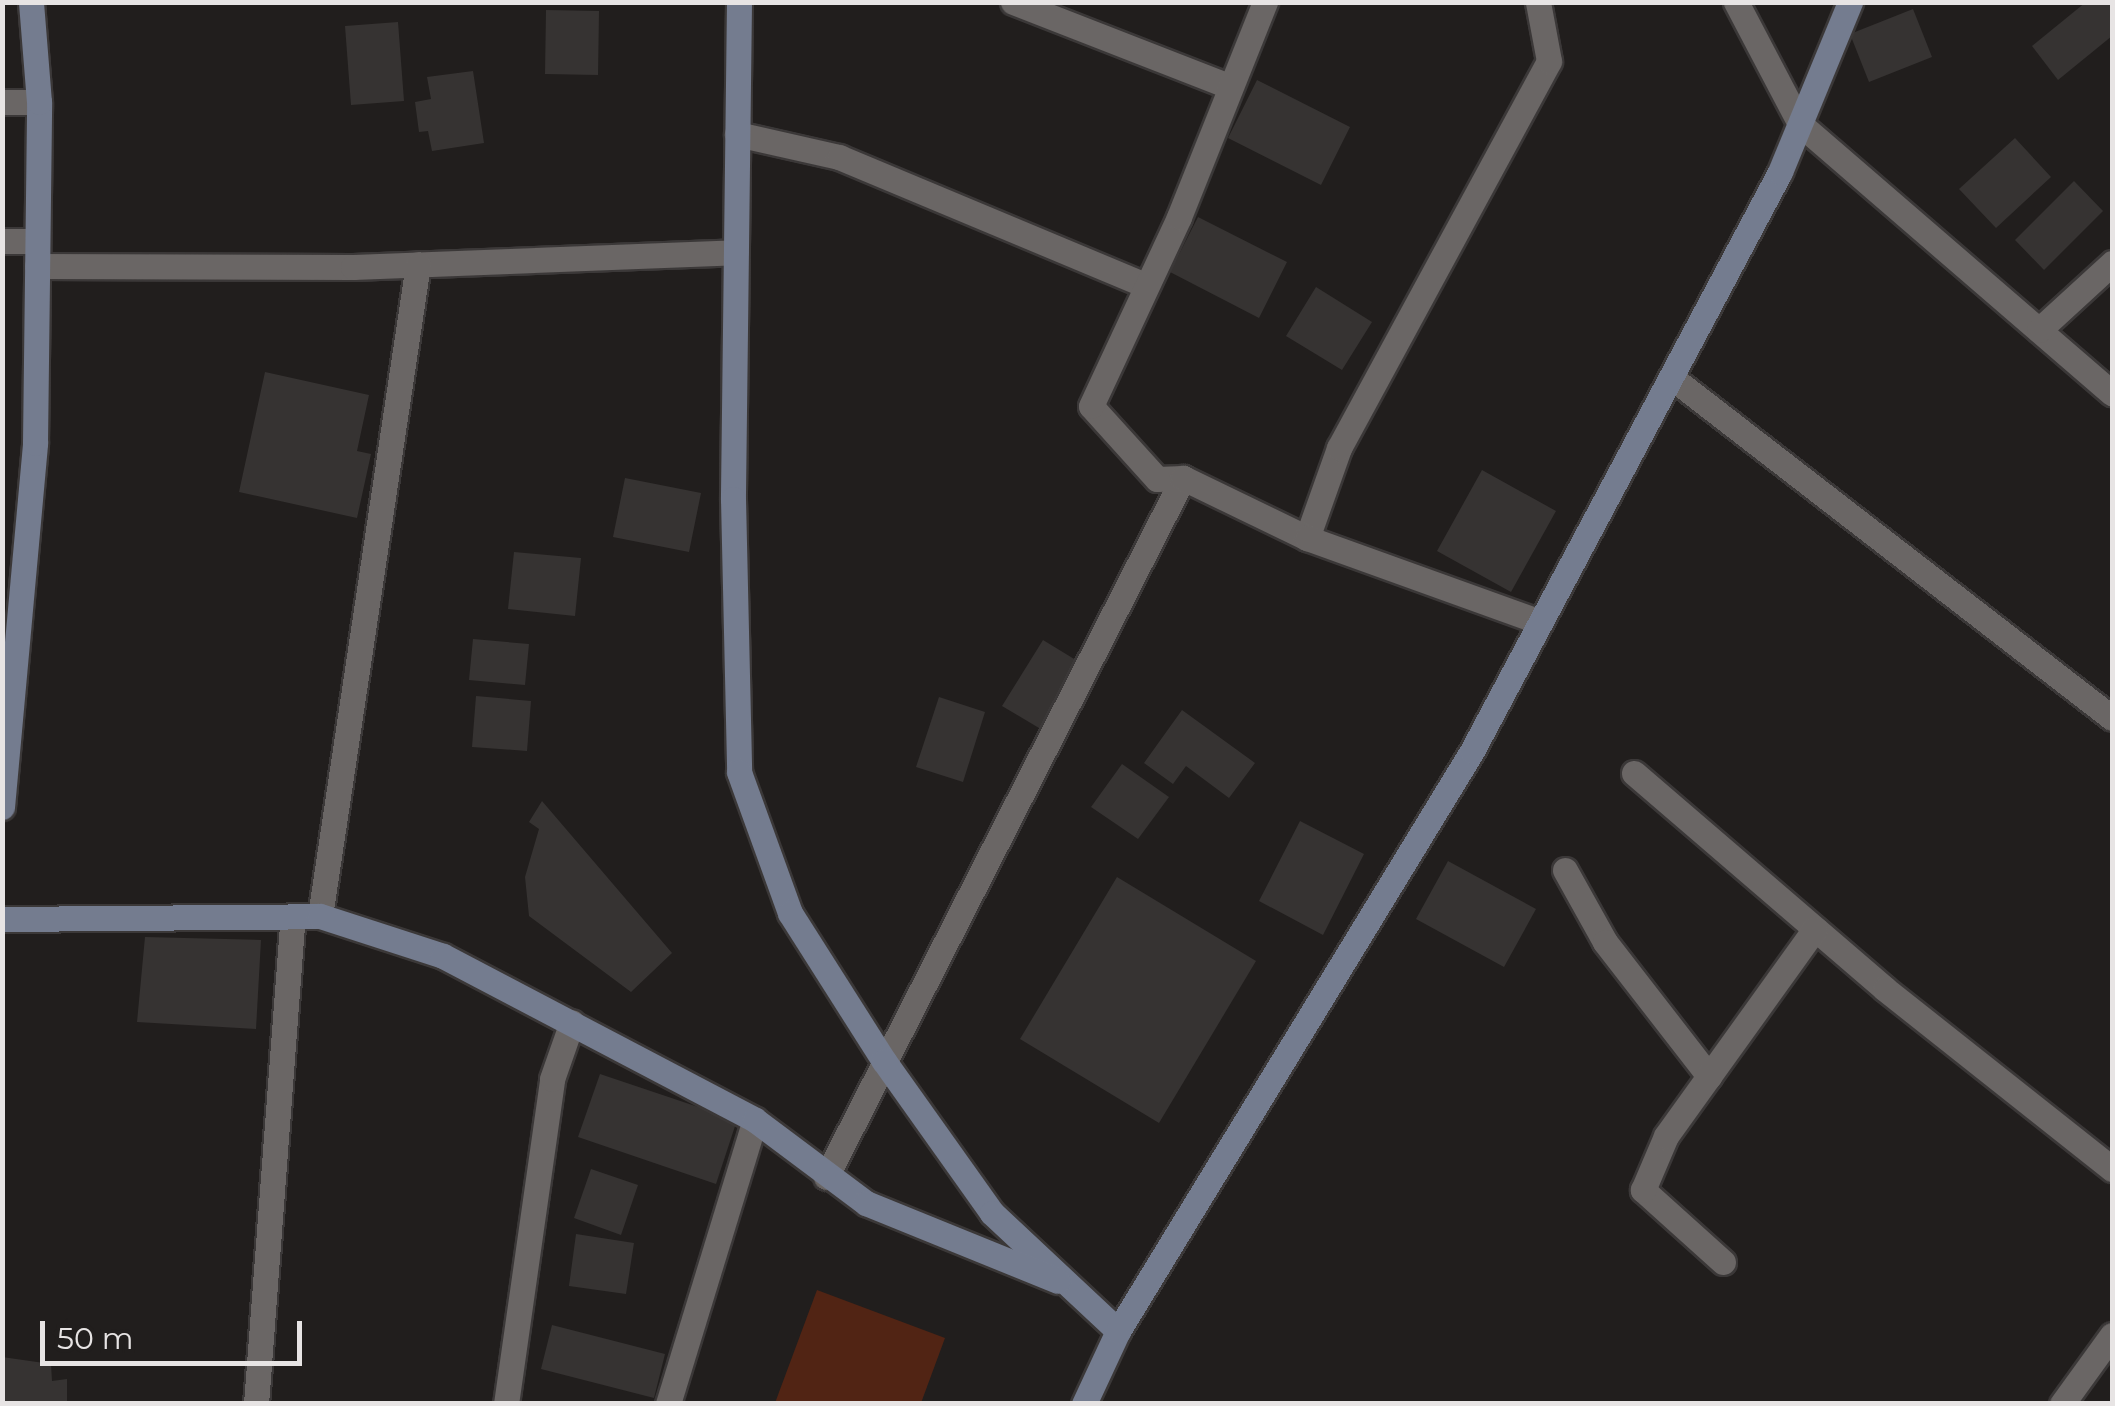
<!DOCTYPE html>
<html>
<head>
<meta charset="utf-8">
<style>
  body { margin:0 }
  #map { position:relative; width:2115px; height:1406px; overflow:hidden; background:#211e1d; font-family:Montserrat,sans-serif }
  div>[style] { position:absolute }
  [style*='--x'] { left:calc(var(--x)*1px); top:calc(var(--y)*1px); width:calc(var(--w)*1px); rotate:calc(var(--a)*1deg) }
  .green>* { inset:0; background:#512414 }
  .building>* { inset:0; background:#363332 }
  .roads { filter:drop-shadow(2px 0 #3b3838) drop-shadow(-2px 0 #3b3838) drop-shadow(0 2px #3b3838) drop-shadow(0 -2px #3b3838) }
  .street>* { height:25px; margin:-12.5px; padding:0 12.5px; transform-origin:12.5px; border-radius:12.5px; background:#6a6665 }
  .secondary>* { height:25px; margin:-12.5px; padding:0 12.5px; transform-origin:12.5px; border-radius:12.5px; background:#747c8f }
  span { translate:-50% -50%; white-space:nowrap; text-align:center; line-height:1.15; -webkit-text-stroke:10px #211e1d; paint-order:stroke }
  .frame { position:absolute; inset:0; border:5px solid #e7e4e4; pointer-events:none }
  .scale { position:absolute; left:40px; top:1321px; width:262px; height:45px; box-sizing:border-box; border:5px solid #e7e4e4; border-top:0; padding-left:12px; font-size:30px; line-height:35px; white-space:nowrap; color:#e7e4e4; -webkit-text-stroke:8px #211e1d; paint-order:stroke }
</style>
</head>
<body>
<div id="map">
  <div class="green">
    <div style="clip-path:polygon(817px 1290px,945px 1338px,921px 1403px,775px 1403px)"></div>
  </div>
  <div class="building">
    <div style="clip-path:polygon(2086px 2px,2112px 2px,2112px 36px,2058px 80px,2032px 46px)"></div>
    <div style="clip-path:polygon(1913px 9px,1932px 57px,1869px 82px,1850px 34px)"></div>
    <div style="clip-path:polygon(546px 10px,599px 11px,598px 75px,545px 74px)"></div>
    <div style="clip-path:polygon(398px 22px,404px 101px,351px 105px,345px 26px)"></div>
    <div style="clip-path:polygon(473px 71px,484px 143px,432px 151px,428px 131px,419px 132px,415px 102px,431px 99px,427px 77px)"></div>
    <div style="clip-path:polygon(1257px 80px,1350px 127px,1321px 185px,1228px 138px)"></div>
    <div style="clip-path:polygon(2015px 138px,2051px 177px,1996px 228px,1959px 189px)"></div>
    <div style="clip-path:polygon(2074px 181px,2103px 211px,2044px 270px,2015px 240px)"></div>
    <div style="clip-path:polygon(1198px 217px,1287px 262px,1259px 318px,1170px 272px)"></div>
    <div style="clip-path:polygon(1316px 287px,1372px 322px,1342px 370px,1286px 336px)"></div>
    <div style="clip-path:polygon(265px 372px,369px 395px,357px 451px,371px 454px,357px 518px,239px 492px)"></div>
    <div style="clip-path:polygon(1482px 470px,1556px 511px,1511px 592px,1437px 551px)"></div>
    <div style="clip-path:polygon(625px 478px,701px 493px,689px 552px,613px 537px)"></div>
    <div style="clip-path:polygon(514px 552px,581px 558px,575px 616px,508px 609px)"></div>
    <div style="clip-path:polygon(473px 639px,529px 644px,525px 685px,469px 680px)"></div>
    <div style="clip-path:polygon(1043px 640px,1084px 665px,1044px 731px,1002px 706px)"></div>
    <div style="clip-path:polygon(476px 696px,531px 701px,527px 751px,472px 747px)"></div>
    <div style="clip-path:polygon(939px 697px,985px 712px,963px 782px,916px 767px)"></div>
    <div style="clip-path:polygon(1182px 710px,1255px 763px,1229px 798px,1186px 766px,1173px 784px,1144px 763px)"></div>
    <div style="clip-path:polygon(1122px 764px,1169px 797px,1138px 839px,1091px 807px)"></div>
    <div style="clip-path:polygon(542px 801px,672px 953px,631px 992px,529px 916px,525px 877px,539px 829px,529px 822px)"></div>
    <div style="clip-path:polygon(1300px 821px,1364px 854px,1323px 935px,1259px 901px)"></div>
    <div style="clip-path:polygon(1448px 861px,1536px 909px,1504px 967px,1416px 919px)"></div>
    <div style="clip-path:polygon(1117px 877px,1256px 961px,1159px 1123px,1020px 1039px)"></div>
    <div style="clip-path:polygon(145px 937px,261px 940px,256px 1029px,137px 1022px)"></div>
    <div style="clip-path:polygon(600px 1074px,737px 1120px,716px 1184px,578px 1137px)"></div>
    <div style="clip-path:polygon(591px 1169px,638px 1185px,621px 1235px,574px 1218px)"></div>
    <div style="clip-path:polygon(576px 1234px,634px 1243px,626px 1294px,569px 1286px)"></div>
    <div style="clip-path:polygon(552px 1325px,665px 1354px,654px 1398px,541px 1369px)"></div>
    <div style="clip-path:polygon(2px 1357px,51px 1364px,52px 1381px,67px 1379px,67px 1404px,2px 1404px)"></div>
  </div>
  <div class="roads">
    <div class="street">
      <div style="--x:1013;--y:2;--w:231;--a:21.3"></div>
      <div style="--x:1736;--y:2;--w:138;--a:62.3"></div>
      <div style="--x:1800;--y:124;--w:412;--a:40.8"></div>
      <div style="--x:2;--y:102;--w:37;--a:0"></div>
      <div style="--x:737;--y:134;--w:105;--a:12.7"></div>
      <div style="--x:839;--y:157;--w:329;--a:22.7"></div>
      <div style="--x:2;--y:241;--w:35;--a:0"></div>
      <div style="--x:37;--y:266;--w:316;--a:0.2"></div>
      <div style="--x:353;--y:267;--w:383;--a:-2.2"></div>
      <div style="--x:2039;--y:330;--w:99;--a:-42.5"></div>
      <div style="--x:1671;--y:377;--w:557;--a:37.71"></div>
      <div style="--x:1183;--y:478;--w:26;--a:178"></div>
      <div style="--x:1157;--y:479;--w:98;--a:-132.1"></div>
      <div style="--x:1091;--y:406;--w:208;--a:-65"></div>
      <div style="--x:1179;--y:217;--w:232;--a:-68.2"></div>
      <div style="--x:1307;--y:538;--w:96;--a:-70.4"></div>
      <div style="--x:1339;--y:448;--w:440;--a:-61.5"></div>
      <div style="--x:1549;--y:61;--w:60;--a:-100.6"></div>
      <div style="--x:1634;--y:773;--w:331;--a:40.7"></div>
      <div style="--x:1885;--y:989;--w:290;--a:38.4"></div>
      <div style="--x:1565;--y:870;--w:82;--a:60.9"></div>
      <div style="--x:1605;--y:942;--w:170;--a:52.2"></div>
      <div style="--x:320;--y:916;--w:659;--a:-81.45"></div>
      <div style="--x:826;--y:1177;--w:785;--a:-62.95"></div>
      <div style="--x:1183;--y:478;--w:138;--a:25.8"></div>
      <div style="--x:1307;--y:538;--w:248;--a:19.8"></div>
      <div style="--x:1723;--y:1262;--w:108;--a:-138"></div>
      <div style="--x:1643;--y:1190;--w:59;--a:-66.9"></div>
      <div style="--x:1666;--y:1136;--w:255;--a:-54.3"></div>
      <div style="--x:256;--y:1404;--w:488;--a:-85.7"></div>
      <div style="--x:506;--y:1404;--w:328;--a:-81.9"></div>
      <div style="--x:552;--y:1079;--w:60;--a:-70.7"></div>
      <div style="--x:668;--y:1404;--w:297;--a:-73"></div>
      <div style="--x:2062;--y:1404;--w:85;--a:-54.1"></div>
    </div>
    <div class="secondary">
      <div style="--x:739;--y:2;--w:497;--a:90.7"></div>
      <div style="--x:733;--y:499;--w:273;--a:88.7"></div>
      <div style="--x:739;--y:772;--w:150;--a:70.1"></div>
      <div style="--x:790;--y:913;--w:175;--a:57.6"></div>
      <div style="--x:884;--y:1061;--w:186;--a:54.6"></div>
      <div style="--x:992;--y:1213;--w:173;--a:43.1"></div>
      <div style="--x:2;--y:807;--w:365;--a:-84.8"></div>
      <div style="--x:35;--y:443;--w:341;--a:-89.3"></div>
      <div style="--x:39;--y:102;--w:100;--a:-94.6"></div>
      <div style="--x:2;--y:919;--w:318;--a:-0.5"></div>
      <div style="--x:320;--y:916;--w:129;--a:18"></div>
      <div style="--x:443;--y:956;--w:352;--a:27.7"></div>
      <div style="--x:755;--y:1120;--w:139;--a:36.8"></div>
      <div style="--x:866;--y:1203;--w:207;--a:22.1"></div>
      <div style="--x:1084;--y:1404;--w:81;--a:-65"></div>
      <div style="--x:1118;--y:1331;--w:679;--a:-58.6"></div>
      <div style="--x:1472;--y:751;--w:656;--a:-61.99"></div>
      <div style="--x:1780;--y:172;--w:184;--a:-67.6"></div>
    </div>
  </div>
  <div class="frame"></div>
  <div class="scale">50 m</div>
</div>
</body>
</html>
